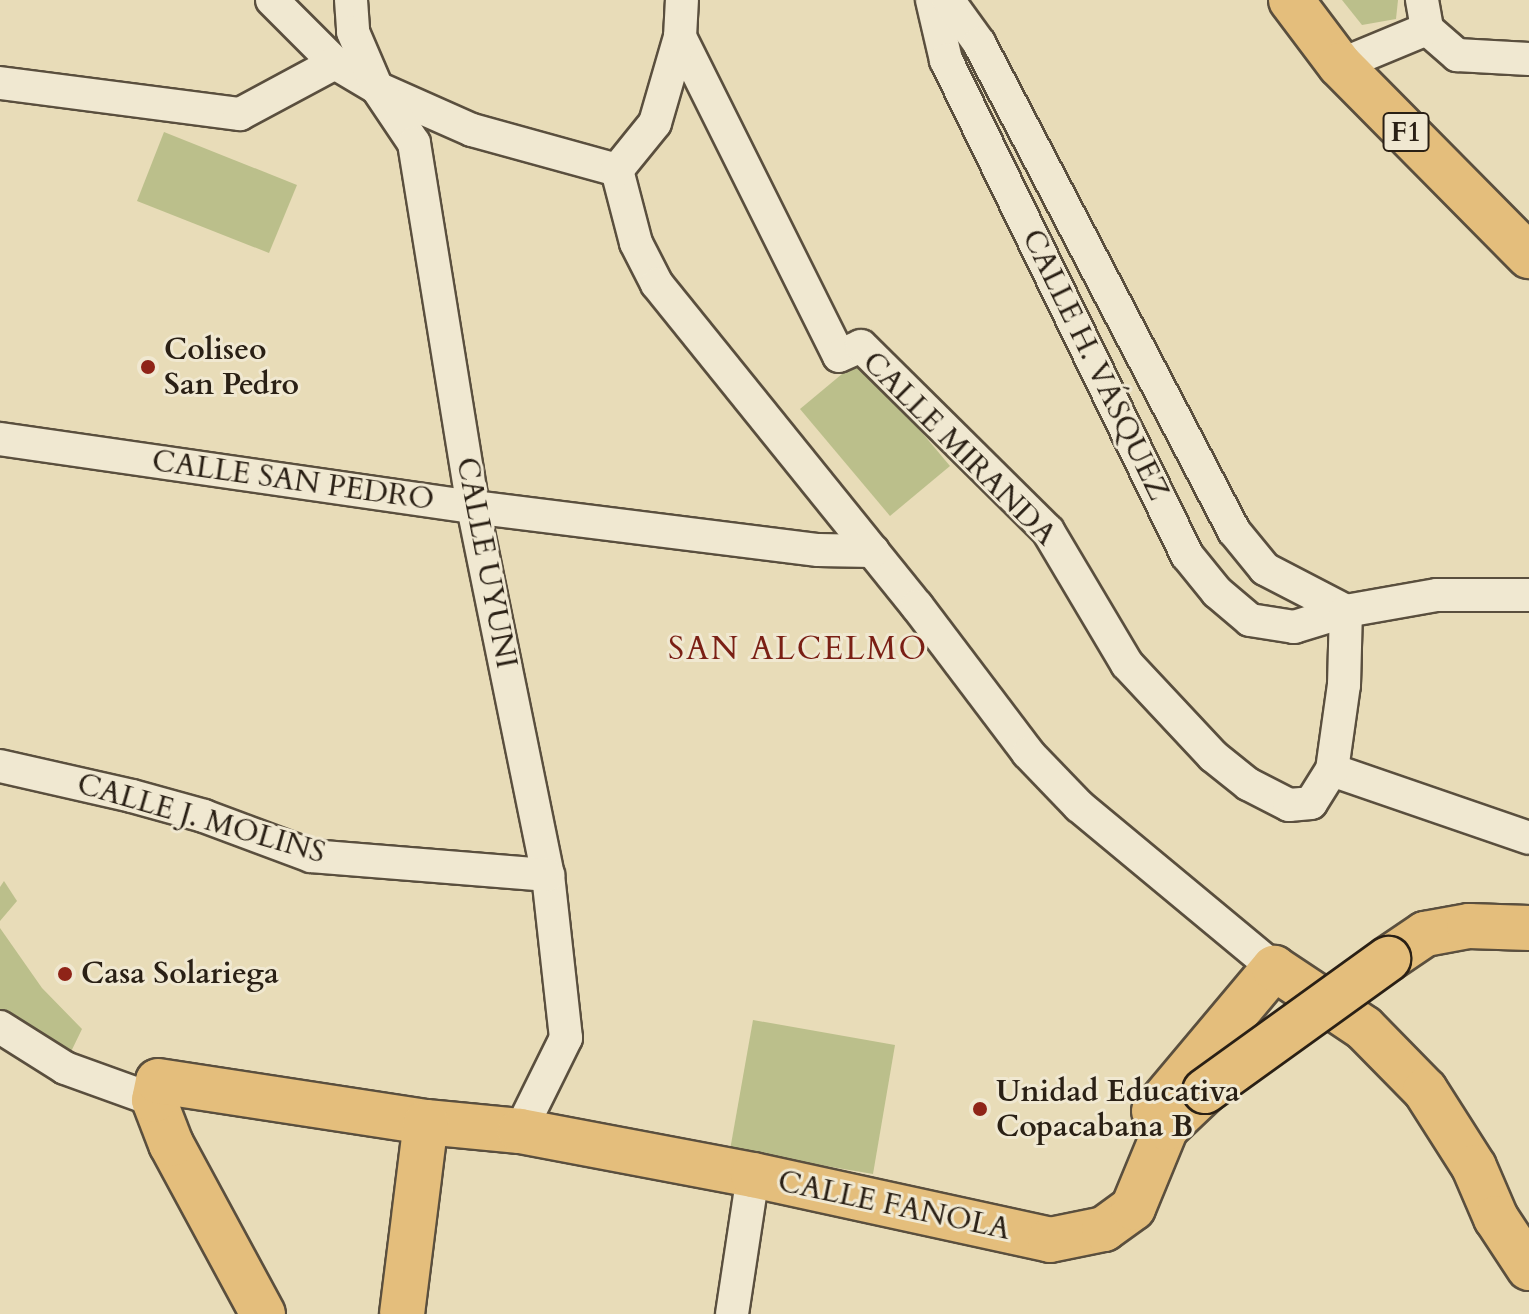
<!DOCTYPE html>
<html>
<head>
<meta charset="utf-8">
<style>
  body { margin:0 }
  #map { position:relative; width:1529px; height:1314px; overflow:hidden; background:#e8dcb8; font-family:Cardo,serif }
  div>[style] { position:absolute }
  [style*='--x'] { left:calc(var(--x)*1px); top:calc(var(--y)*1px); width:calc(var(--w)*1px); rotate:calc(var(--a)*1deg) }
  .green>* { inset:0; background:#bbbf8b }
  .roads { filter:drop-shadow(2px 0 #5a4f3e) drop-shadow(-2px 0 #5a4f3e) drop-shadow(0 2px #5a4f3e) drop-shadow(0 -2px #5a4f3e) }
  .street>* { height:32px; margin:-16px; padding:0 16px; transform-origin:16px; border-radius:16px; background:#f0e8d1 }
  .primary>* { height:44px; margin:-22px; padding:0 22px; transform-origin:22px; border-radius:22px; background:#e4be7c }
  .highway>* { height:44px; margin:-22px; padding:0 22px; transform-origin:22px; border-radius:22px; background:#e4be7c }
  .bridges { filter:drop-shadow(2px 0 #2a2015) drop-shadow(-2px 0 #2a2015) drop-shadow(0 2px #2a2015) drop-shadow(0 -2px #2a2015) }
  .primary-bridge>* { height:44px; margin:-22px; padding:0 22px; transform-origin:22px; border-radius:22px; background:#e4be7c }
  .dots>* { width:22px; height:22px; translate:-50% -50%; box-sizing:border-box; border:4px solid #f0e8d1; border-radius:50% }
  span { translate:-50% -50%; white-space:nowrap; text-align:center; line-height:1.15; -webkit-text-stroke:6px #f0e8d1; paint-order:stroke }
  .shield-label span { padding:2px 6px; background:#f0e8d1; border:2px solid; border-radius:6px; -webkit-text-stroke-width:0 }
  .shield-label { font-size:28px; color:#2a2015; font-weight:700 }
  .poi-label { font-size:30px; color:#2a2015; font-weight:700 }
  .left { translate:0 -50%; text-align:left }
  .street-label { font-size:30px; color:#2a2015 }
  .neighbourhood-label { font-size:32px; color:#7a1f14; letter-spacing:2px }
</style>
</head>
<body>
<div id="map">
  <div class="green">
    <div style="clip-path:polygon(1342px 0,1398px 0,1396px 19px,1362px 25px)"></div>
    <div style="clip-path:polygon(164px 132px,297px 185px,269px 253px,137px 201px)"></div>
    <div style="clip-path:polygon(860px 359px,950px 466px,890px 516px,800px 409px)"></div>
    <div style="clip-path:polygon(4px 881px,17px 901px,0 921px,0 887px)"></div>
    <div style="clip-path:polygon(0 928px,42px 988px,82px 1029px,66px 1062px,0 1017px)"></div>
    <div style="clip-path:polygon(753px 1020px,895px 1045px,873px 1174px,730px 1150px)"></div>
  </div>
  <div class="roads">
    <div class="street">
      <div style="--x:272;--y:0;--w:89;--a:45"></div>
      <div style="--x:335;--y:63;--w:49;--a:30.8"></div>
      <div style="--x:377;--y:88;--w:104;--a:23.9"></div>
      <div style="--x:472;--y:130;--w:150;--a:15.4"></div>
      <div style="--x:351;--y:0;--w:32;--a:86"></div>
      <div style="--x:353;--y:32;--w:61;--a:66.8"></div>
      <div style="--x:377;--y:88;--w:66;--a:56.1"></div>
      <div style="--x:414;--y:143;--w:369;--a:80.8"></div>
      <div style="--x:473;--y:507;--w:376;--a:78.5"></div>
      <div style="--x:548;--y:875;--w:164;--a:83.7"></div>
      <div style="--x:566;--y:1038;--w:104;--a:116.3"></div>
      <div style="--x:932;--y:0;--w:62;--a:76.9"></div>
      <div style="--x:946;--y:60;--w:551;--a:64.04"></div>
      <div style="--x:1187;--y:555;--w:48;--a:51"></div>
      <div style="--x:1217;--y:592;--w:43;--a:40.3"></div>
      <div style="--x:1250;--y:620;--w:45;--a:9"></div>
      <div style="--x:1294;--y:627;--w:54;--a:-17.1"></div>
      <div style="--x:1346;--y:611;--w:92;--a:-10"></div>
      <div style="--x:1437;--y:595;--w:92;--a:0"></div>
      <div style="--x:948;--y:0;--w:53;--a:54.2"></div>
      <div style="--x:979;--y:43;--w:551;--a:62.41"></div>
      <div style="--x:1234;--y:531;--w:49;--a:50.8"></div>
      <div style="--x:1265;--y:569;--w:91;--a:27.4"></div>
      <div style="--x:1422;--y:0;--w:29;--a:80"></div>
      <div style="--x:1427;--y:29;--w:40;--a:41"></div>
      <div style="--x:1457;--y:55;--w:72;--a:3.2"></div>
      <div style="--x:680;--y:37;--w:356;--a:63.5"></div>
      <div style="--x:839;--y:356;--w:24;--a:-24"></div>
      <div style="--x:861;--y:346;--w:263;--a:44.7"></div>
      <div style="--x:1048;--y:531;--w:155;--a:59.3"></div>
      <div style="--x:1127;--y:664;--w:126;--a:46.9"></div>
      <div style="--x:1213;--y:756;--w:45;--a:38.7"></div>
      <div style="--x:1248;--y:784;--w:46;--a:27.1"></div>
      <div style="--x:1289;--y:805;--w:22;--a:-5"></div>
      <div style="--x:1311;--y:803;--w:39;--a:-58"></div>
      <div style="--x:1332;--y:770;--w:208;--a:19"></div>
      <div style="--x:1340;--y:65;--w:94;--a:-22.5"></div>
      <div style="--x:0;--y:83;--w:242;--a:7.4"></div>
      <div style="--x:240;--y:114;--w:108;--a:-28.2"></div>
      <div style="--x:617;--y:170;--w:75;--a:75.4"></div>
      <div style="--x:636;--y:243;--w:46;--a:62.9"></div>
      <div style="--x:657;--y:284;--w:414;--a:51.1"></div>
      <div style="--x:917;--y:606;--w:184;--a:52.9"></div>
      <div style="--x:1028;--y:753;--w:74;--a:46.1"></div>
      <div style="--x:1079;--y:806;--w:254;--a:39.7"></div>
      <div style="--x:617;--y:170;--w:60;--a:-51"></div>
      <div style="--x:655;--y:123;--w:90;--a:-73.8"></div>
      <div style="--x:680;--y:37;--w:37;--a:-87"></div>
      <div style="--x:0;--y:439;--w:478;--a:8.2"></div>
      <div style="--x:473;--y:507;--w:348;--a:7.1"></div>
      <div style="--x:818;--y:550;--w:55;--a:1"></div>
      <div style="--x:0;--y:766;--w:135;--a:12.8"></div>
      <div style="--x:132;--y:796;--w:75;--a:15.5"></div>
      <div style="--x:204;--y:816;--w:114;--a:20.5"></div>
      <div style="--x:311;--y:856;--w:238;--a:4.6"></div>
      <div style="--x:1332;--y:770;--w:86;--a:-82"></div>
      <div style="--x:1344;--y:685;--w:74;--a:-88.5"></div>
      <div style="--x:0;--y:1027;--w:77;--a:32.2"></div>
      <div style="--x:65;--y:1068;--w:95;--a:19.8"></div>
      <div style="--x:732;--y:1314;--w:141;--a:-81.4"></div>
    </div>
    <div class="primary">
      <div style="--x:1388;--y:959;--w:45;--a:-34"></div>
      <div style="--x:1425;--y:934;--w:45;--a:-10.3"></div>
      <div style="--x:1469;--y:926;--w:60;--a:1.9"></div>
      <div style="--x:1154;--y:1111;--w:187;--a:-50"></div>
      <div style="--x:1274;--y:968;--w:108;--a:33.7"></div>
      <div style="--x:1364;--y:1028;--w:87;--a:45.5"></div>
      <div style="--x:1425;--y:1090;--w:91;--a:57.5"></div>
      <div style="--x:1474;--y:1167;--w:56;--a:66.7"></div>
      <div style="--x:1496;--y:1218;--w:60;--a:56.6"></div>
      <div style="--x:263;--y:1314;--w:193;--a:-118.4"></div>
      <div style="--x:171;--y:1144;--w:47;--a:-111.1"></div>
      <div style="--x:154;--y:1100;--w:19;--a:-78"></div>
      <div style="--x:158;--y:1081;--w:271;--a:8.7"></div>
      <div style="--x:426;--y:1122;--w:94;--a:5.5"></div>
      <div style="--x:520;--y:1131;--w:237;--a:10.7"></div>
      <div style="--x:753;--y:1175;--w:304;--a:12.3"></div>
      <div style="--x:1050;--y:1240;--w:55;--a:-11.5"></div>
      <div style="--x:1104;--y:1229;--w:36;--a:-36"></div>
      <div style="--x:1133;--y:1208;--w:87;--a:-67.6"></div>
      <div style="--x:1166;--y:1128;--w:54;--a:-43.5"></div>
      <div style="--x:402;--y:1314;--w:193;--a:-82.9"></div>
    </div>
    <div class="highway">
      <div style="--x:1291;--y:0;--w:81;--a:53"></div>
      <div style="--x:1340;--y:65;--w:269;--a:45.3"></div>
    </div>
  </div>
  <div class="bridges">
    <div class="primary-bridge">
      <div style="--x:1205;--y:1091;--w:226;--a:-35.8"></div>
    </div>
  </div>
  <div class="dots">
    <div style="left:148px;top:367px;background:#8f2418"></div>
    <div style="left:65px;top:974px;background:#8f2418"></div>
    <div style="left:980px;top:1109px;background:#8f2418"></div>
  </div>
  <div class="shield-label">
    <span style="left:1406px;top:132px">F1</span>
  </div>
  <div class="poi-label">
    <span class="left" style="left:164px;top:367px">Coliseo<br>San Pedro</span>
    <span class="left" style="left:81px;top:974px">Casa Solariega</span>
    <span class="left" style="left:996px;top:1109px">Unidad Educativa<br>Copacabana B</span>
  </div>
  <div class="street-label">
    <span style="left:1095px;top:365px;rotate:64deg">CALLE H. VÁSQUEZ</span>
    <span style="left:959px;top:449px;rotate:45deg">CALLE MIRANDA</span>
    <span style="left:293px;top:481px;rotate:8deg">CALLE SAN PEDRO</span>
    <span style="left:486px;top:563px;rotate:79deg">CALLE UYUNI</span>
    <span style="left:201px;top:819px;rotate:16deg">CALLE J. MOLINS</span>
    <span style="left:894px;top:1206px;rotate:12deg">CALLE FANOLA</span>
  </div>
  <div class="neighbourhood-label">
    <span style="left:798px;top:649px">SAN ALCELMO</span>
  </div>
</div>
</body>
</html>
